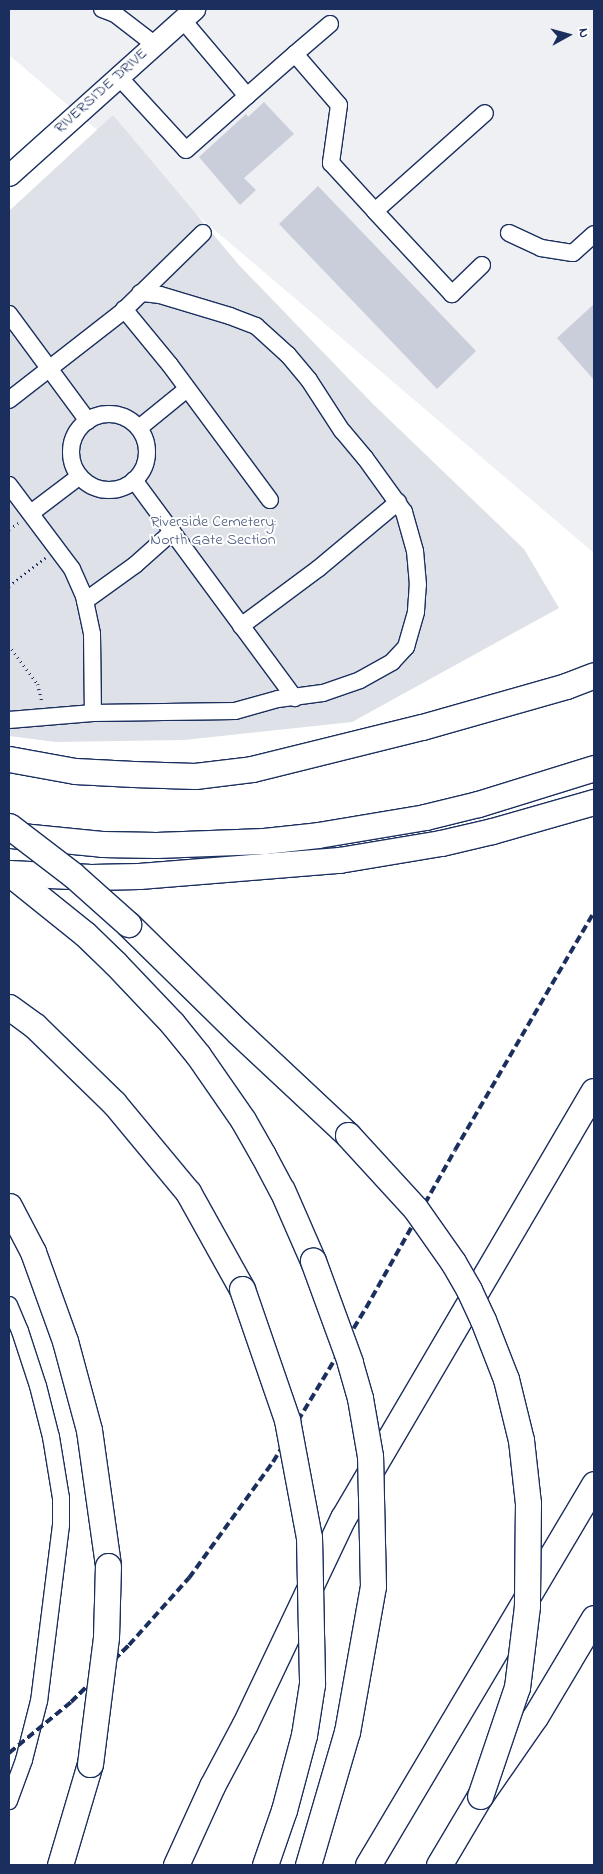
<!DOCTYPE html>
<html>
<head>
<meta charset="utf-8">
<style>
  body { margin:0 }
  #map { position:relative; width:603px; height:1874px; overflow:hidden; background:#fff; font-family:"Indie Flower",sans-serif }
  div>[style] { position:absolute }
  [style*='--x'] { left:calc(var(--x)*1px); top:calc(var(--y)*1px); width:calc(var(--w)*1px); rotate:calc(var(--a)*1deg) }
  .built>* { inset:0; background:#eff0f4 }
  .green>* { inset:0; background:#dee1e7 }
  .building>* { inset:0; background:#caceda }
  .path>* { height:2.5px; margin-top:-1.25px; transform-origin:0; background:repeating-linear-gradient(90deg,#1b2f5e 0 1px,transparent 0 5px) }
  .roads { filter:drop-shadow(1px 0 #1b2f5e) drop-shadow(-1px 0 #1b2f5e) drop-shadow(0 1px #1b2f5e) drop-shadow(0 -1px #1b2f5e) }
  .minor>* { height:16px; margin:-8px; padding:0 8px; transform-origin:8px; border-radius:8px; background:#fff }
  .minor>.ring { margin:-8px; padding:0; box-sizing:content-box; background:none; border:16px solid #fff; border-radius:50% }
  .major>* { height:21px; margin:-10.5px; padding:0 10.5px; transform-origin:10.5px; border-radius:10.5px; background:#fff }
  .highway>* { height:25px; margin:-12.5px; padding:0 12.5px; transform-origin:12.5px; border-radius:12.5px; background:#fff }
  .rail>* { height:4px; margin-top:-2px; transform-origin:0; background:repeating-linear-gradient(90deg,#1b2f5e 0 8px,transparent 0 12px) }
  .bridges { filter:drop-shadow(1px 0 #1b2f5e) drop-shadow(-1px 0 #1b2f5e) drop-shadow(0 1px #1b2f5e) drop-shadow(0 -1px #1b2f5e) }
  .highway-bridge>* { height:25px; margin:-12.5px; padding:0 12.5px; transform-origin:12.5px; border-radius:12.5px; background:#fff }
  span { translate:-50% -50%; white-space:nowrap; text-align:center; line-height:1.15; -webkit-text-stroke:4px #fff; paint-order:stroke }
  .street-label { font-size:16px; color:#1b2f5e }
  .park-label { font-size:16px; color:#4c5c80 }
  .frame { position:absolute; inset:0; border:10px solid #1b2f5e; pointer-events:none }
  .north { position:absolute; left:543px; top:10px; width:50px; height:50px; -webkit-text-stroke:4px #fff; paint-order:stroke; rotate:83deg; font-size:14px; font-weight:700; line-height:20px; text-align:center; color:#1b2f5e }
  .north::after { content:''; display:block; margin:auto; width:18px; height:22px; background:#1b2f5e; clip-path:polygon(50% 0,100% 100%,50% 72%,0 100%) }
</style>
</head>
<body>
<div id="map">
  <div class="built">
    <div style="clip-path:polygon(9px 9px,594px 9px,594px 553px,9px 55px)"></div>
  </div>
  <div class="green">
    <div style="clip-path:polygon(113px 115px,239px 265px,373px 404px,524px 549px,559px 608px,352px 722px,184px 740px,56px 742px,9px 736px,9px 211px)"></div>
  </div>
  <div class="building">
    <div style="clip-path:polygon(264px 102px,294px 134px,244px 178px,256px 190px,240px 205px,199px 157px,246px 114px,248px 117px)"></div>
    <div style="clip-path:polygon(318px 186px,476px 351px,437px 389px,279px 224px)"></div>
    <div style="clip-path:polygon(594px 304px,594px 380px,557px 338px)"></div>
  </div>
  <div class="path">
    <div style="--x:9;--y:529;--w:11;--a:-34"></div>
    <div style="--x:9;--y:586;--w:46;--a:-37.9"></div>
    <div style="--x:9;--y:645;--w:49;--a:53.4"></div>
    <div style="--x:38;--y:684;--w:17;--a:77"></div>
  </div>
  <div class="roads">
    <div class="minor">
      <div style="--x:102;--y:9;--w:14;--a:21"></div>
      <div style="--x:115;--y:14;--w:49;--a:37.6"></div>
      <div style="--x:330;--y:24;--w:46;--a:139.4"></div>
      <div style="--x:295;--y:54;--w:67;--a:49.2"></div>
      <div style="--x:339;--y:105;--w:59;--a:97.9"></div>
      <div style="--x:331;--y:163;--w:65;--a:47.5"></div>
      <div style="--x:118;--y:76;--w:100;--a:47.4"></div>
      <div style="--x:186;--y:150;--w:81;--a:-41.5"></div>
      <div style="--x:247;--y:96;--w:101;--a:-130.2"></div>
      <div style="--x:247;--y:96;--w:64;--a:-41.2"></div>
      <div style="--x:509;--y:233;--w:35;--a:25"></div>
      <div style="--x:541;--y:248;--w:32;--a:9"></div>
      <div style="--x:573;--y:253;--w:28;--a:-42"></div>
      <div style="--x:482;--y:265;--w:42;--a:136"></div>
      <div style="--x:452;--y:294;--w:113;--a:-132.9"></div>
      <div style="--x:375;--y:211;--w:147;--a:-41.7"></div>
      <div style="--x:124;--y:309;--w:72;--a:50.6"></div>
      <div style="--x:170;--y:365;--w:168;--a:53.5"></div>
      <div style="--x:9;--y:314;--w:133;--a:53.6"></div>
      <div style="--x:9;--y:400;--w:143;--a:-37.9"></div>
      <div style="--x:122;--y:312;--w:113;--a:-44.3"></div>
      <div class="ring" style="left:71px;top:414px;width:60px;height:60px"></div>
      <div style="--x:139;--y:428;--w:62;--a:-39.1"></div>
      <div style="--x:134;--y:480;--w:271;--a:53.6"></div>
      <div style="--x:9;--y:485;--w:105;--a:53.1"></div>
      <div style="--x:72;--y:569;--w:30;--a:66"></div>
      <div style="--x:84;--y:596;--w:39;--a:78"></div>
      <div style="--x:92;--y:634;--w:79;--a:89.3"></div>
      <div style="--x:31;--y:513;--w:61;--a:-37.1"></div>
      <div style="--x:85;--y:601;--w:62;--a:-35.8"></div>
      <div style="--x:135;--y:565;--w:50;--a:-41.7"></div>
      <div style="--x:241;--y:626;--w:97;--a:-36.6"></div>
      <div style="--x:319;--y:568;--w:103;--a:-39.9"></div>
      <div style="--x:9;--y:720;--w:84;--a:-4.8"></div>
      <div style="--x:93;--y:713;--w:142;--a:-0.8"></div>
      <div style="--x:235;--y:711;--w:45;--a:-15.6"></div>
      <div style="--x:278;--y:699;--w:45;--a:-7.6"></div>
      <div style="--x:323;--y:693;--w:39;--a:-19"></div>
      <div style="--x:360;--y:680;--w:37;--a:-29"></div>
      <div style="--x:392;--y:662;--w:21;--a:-47"></div>
      <div style="--x:406;--y:647;--w:37;--a:-74"></div>
      <div style="--x:416;--y:611;--w:26;--a:-86"></div>
      <div style="--x:418;--y:585;--w:34;--a:-95"></div>
      <div style="--x:415;--y:551;--w:41;--a:-105.8"></div>
      <div style="--x:404;--y:512;--w:67;--a:-125.8"></div>
      <div style="--x:365;--y:458;--w:35;--a:-130"></div>
      <div style="--x:342;--y:431;--w:61;--a:-122.9"></div>
      <div style="--x:309;--y:380;--w:33;--a:-130"></div>
      <div style="--x:288;--y:355;--w:43;--a:-137.8"></div>
      <div style="--x:256;--y:326;--w:28;--a:-159"></div>
      <div style="--x:230;--y:316;--w:73;--a:-163.3"></div>
      <div style="--x:160;--y:295;--w:20;--a:-174"></div>
      <div style="--x:9;--y:1305;--w:28;--a:67"></div>
      <div style="--x:20;--y:1331;--w:58;--a:71.9"></div>
      <div style="--x:38;--y:1386;--w:53;--a:75.7"></div>
      <div style="--x:51;--y:1437;--w:62;--a:80.7"></div>
      <div style="--x:61;--y:1498;--w:27;--a:90"></div>
      <div style="--x:61;--y:1525;--w:177;--a:97.1"></div>
      <div style="--x:39;--y:1701;--w:61;--a:104.3"></div>
      <div style="--x:24;--y:1760;--w:44;--a:110.1"></div>
    </div>
    <div class="major">
      <div style="--x:9;--y:175;--w:249;--a:-41.9"></div>
    </div>
    <div class="highway">
      <div style="--x:9;--y:759;--w:67;--a:10.3"></div>
      <div style="--x:75;--y:771;--w:58;--a:3"></div>
      <div style="--x:133;--y:774;--w:62;--a:1.8"></div>
      <div style="--x:195;--y:776;--w:57;--a:-7"></div>
      <div style="--x:252;--y:769;--w:175;--a:-13.9"></div>
      <div style="--x:422;--y:727;--w:150;--a:-15.9"></div>
      <div style="--x:566;--y:686;--w:30;--a:-21"></div>
      <div style="--x:11;--y:835;--w:91;--a:5.6"></div>
      <div style="--x:102;--y:844;--w:54;--a:1.1"></div>
      <div style="--x:156;--y:845;--w:108;--a:-2.1"></div>
      <div style="--x:264;--y:841;--w:54;--a:-6.3"></div>
      <div style="--x:318;--y:835;--w:109;--a:-9.5"></div>
      <div style="--x:425;--y:817;--w:55;--a:-13.8"></div>
      <div style="--x:478;--y:804;--w:121;--a:-17.2"></div>
      <div style="--x:9;--y:873;--w:82;--a:2.8"></div>
      <div style="--x:91;--y:877;--w:48;--a:-1.2"></div>
      <div style="--x:139;--y:876;--w:201;--a:-4.6"></div>
      <div style="--x:339;--y:860;--w:103;--a:-9.5"></div>
      <div style="--x:441;--y:843;--w:52;--a:-13.2"></div>
      <div style="--x:492;--y:831;--w:106;--a:-15.9"></div>
      <div style="--x:9;--y:873;--w:97;--a:38.8"></div>
      <div style="--x:85;--y:934;--w:42;--a:44"></div>
      <div style="--x:115;--y:963;--w:83;--a:46.5"></div>
      <div style="--x:172;--y:1023;--w:41;--a:50.9"></div>
      <div style="--x:198;--y:1055;--w:79;--a:55.3"></div>
      <div style="--x:243;--y:1120;--w:40;--a:60.3"></div>
      <div style="--x:263;--y:1155;--w:40;--a:62"></div>
      <div style="--x:282;--y:1190;--w:77;--a:66.4"></div>
      <div style="--x:128;--y:924;--w:154;--a:44.5"></div>
      <div style="--x:238;--y:1032;--w:151;--a:43.1"></div>
      <div style="--x:9;--y:1007;--w:32;--a:36"></div>
      <div style="--x:35;--y:1026;--w:110;--a:44.3"></div>
      <div style="--x:114;--y:1103;--w:116;--a:50.3"></div>
      <div style="--x:188;--y:1192;--w:111;--a:60.9"></div>
      <div style="--x:9;--y:1206;--w:52;--a:62.4"></div>
      <div style="--x:33;--y:1252;--w:95;--a:70.2"></div>
      <div style="--x:65;--y:1341;--w:92;--a:74.9"></div>
      <div style="--x:89;--y:1430;--w:137;--a:82"></div>
      <div style="--x:60;--y:1865;--w:105;--a:-73.5"></div>
      <div style="--x:176;--y:1865;--w:87;--a:-65.5"></div>
      <div style="--x:212;--y:1786;--w:70;--a:-62"></div>
      <div style="--x:245;--y:1724;--w:228;--a:-64.6"></div>
      <div style="--x:343;--y:1518;--w:495;--a:-59.6"></div>
      <div style="--x:368;--y:1865;--w:443;--a:-59.3"></div>
      <div style="--x:439;--y:1865;--w:80;--a:-59.3"></div>
      <div style="--x:480;--y:1796;--w:96;--a:-55.2"></div>
      <div style="--x:535;--y:1717;--w:115;--a:-59.2"></div>
    </div>
  </div>
  <div class="rail">
    <div style="--x:9;--y:1753;--w:80;--a:-39.4"></div>
    <div style="--x:71;--y:1702;--w:81;--a:-44.5"></div>
    <div style="--x:129;--y:1645;--w:90;--a:-48.2"></div>
    <div style="--x:189;--y:1578;--w:143;--a:-54.1"></div>
    <div style="--x:273;--y:1462;--w:180;--a:-58.9"></div>
    <div style="--x:366;--y:1308;--w:181;--a:-60.6"></div>
    <div style="--x:455;--y:1150;--w:276;--a:-59.7"></div>
  </div>
  <div class="bridges">
    <div class="highway-bridge">
      <div style="--x:9;--y:826;--w:81;--a:37.4"></div>
      <div style="--x:73;--y:875;--w:74;--a:41.7"></div>
      <div style="--x:348;--y:1135;--w:99;--a:47.5"></div>
      <div style="--x:415;--y:1208;--w:66;--a:54.9"></div>
      <div style="--x:453;--y:1262;--w:32;--a:60"></div>
      <div style="--x:469;--y:1290;--w:33;--a:65"></div>
      <div style="--x:483;--y:1320;--w:63;--a:68.7"></div>
      <div style="--x:506;--y:1379;--w:63;--a:76.2"></div>
      <div style="--x:521;--y:1440;--w:63;--a:83.7"></div>
      <div style="--x:528;--y:1503;--w:103;--a:90.6"></div>
      <div style="--x:527;--y:1606;--w:82;--a:97"></div>
      <div style="--x:517;--y:1687;--w:115;--a:108.7"></div>
      <div style="--x:242;--y:1289;--w:139;--a:71"></div>
      <div style="--x:287;--y:1420;--w:119;--a:79.4"></div>
      <div style="--x:309;--y:1537;--w:147;--a:88.8"></div>
      <div style="--x:312;--y:1684;--w:52;--a:98.9"></div>
      <div style="--x:304;--y:1735;--w:78;--a:104.9"></div>
      <div style="--x:284;--y:1810;--w:58;--a:109.1"></div>
      <div style="--x:90;--y:1764;--w:128;--a:-82.8"></div>
      <div style="--x:106;--y:1637;--w:71;--a:-88.4"></div>
      <div style="--x:308;--y:1865;--w:139;--a:-73.7"></div>
      <div style="--x:347;--y:1732;--w:148;--a:-79.9"></div>
      <div style="--x:373;--y:1586;--w:130;--a:-91.3"></div>
      <div style="--x:370;--y:1456;--w:59;--a:-99.8"></div>
      <div style="--x:360;--y:1398;--w:37;--a:-106"></div>
      <div style="--x:350;--y:1362;--w:108;--a:-110.1"></div>
    </div>
  </div>
  <div class="street-label">
    <span style="left:101px;top:91px;rotate:-42deg">RIVERSIDE DRIVE</span>
  </div>
  <div class="park-label">
    <span style="left:213px;top:531px">Riverside Cemetery:<br>North Gate Section</span>
  </div>
  <div class="frame"></div>
  <div class="north">N</div>
</div>
</body>
</html>
